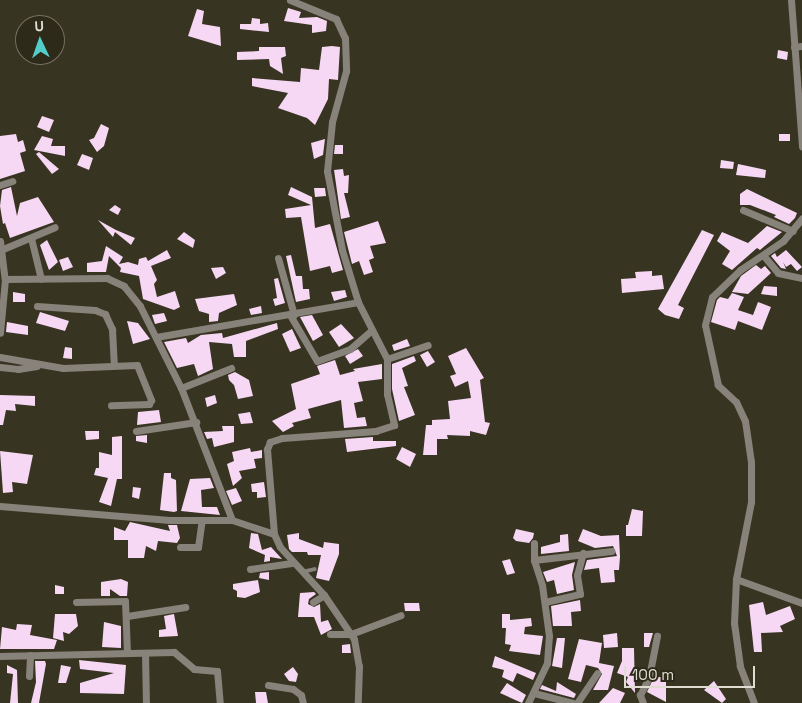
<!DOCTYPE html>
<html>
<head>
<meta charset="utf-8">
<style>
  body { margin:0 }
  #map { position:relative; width:802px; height:703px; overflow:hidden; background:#383422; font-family:"Space Grotesk",sans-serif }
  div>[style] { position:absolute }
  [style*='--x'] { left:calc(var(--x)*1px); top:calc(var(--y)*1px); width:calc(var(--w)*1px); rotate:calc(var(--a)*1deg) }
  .building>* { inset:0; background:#f6d7f4 }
  .service>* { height:4px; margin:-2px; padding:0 2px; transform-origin:2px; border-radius:2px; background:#87827a }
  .minor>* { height:7px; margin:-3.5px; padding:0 3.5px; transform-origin:3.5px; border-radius:3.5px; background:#87827a }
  span { translate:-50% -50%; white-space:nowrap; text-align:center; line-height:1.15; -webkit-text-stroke:5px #2e2a19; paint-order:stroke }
  .north { position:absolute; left:15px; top:15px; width:50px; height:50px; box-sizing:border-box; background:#2e2a19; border:1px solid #757163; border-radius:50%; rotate:357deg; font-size:14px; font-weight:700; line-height:20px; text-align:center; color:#dfdcd1 }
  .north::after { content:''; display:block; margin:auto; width:18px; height:22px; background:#53cdc9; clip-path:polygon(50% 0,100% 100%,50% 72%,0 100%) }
  .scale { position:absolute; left:624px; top:666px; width:131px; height:22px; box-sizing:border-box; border:2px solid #dfdcd1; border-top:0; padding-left:6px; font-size:15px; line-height:18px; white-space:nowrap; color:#dfdcd1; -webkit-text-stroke:4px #2e2a19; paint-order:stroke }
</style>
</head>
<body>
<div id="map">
  <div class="building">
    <div style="clip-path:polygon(288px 8px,301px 12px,299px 18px,317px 17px,327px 21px,326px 31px,312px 33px,312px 25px,284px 21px)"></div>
    <div style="clip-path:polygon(197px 9px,204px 11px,202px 24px,220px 27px,221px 46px,188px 36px)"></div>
    <div style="clip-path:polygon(252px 18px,260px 19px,260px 24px,268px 23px,269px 32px,240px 29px,240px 24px,251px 24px)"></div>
    <div style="clip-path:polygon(332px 46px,340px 47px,338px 80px,329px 79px,328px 99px,315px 125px,307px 118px,278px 108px,288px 93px,252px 86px,252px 78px,300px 82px,301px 68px,319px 70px,322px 47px)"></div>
    <div style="clip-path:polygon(259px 47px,285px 47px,286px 56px,281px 58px,283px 74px,270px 66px,269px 59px,237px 60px,237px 52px,259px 51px)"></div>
    <div style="clip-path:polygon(778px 50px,788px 52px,787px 60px,777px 58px)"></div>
    <div style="clip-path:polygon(42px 116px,54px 120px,49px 132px,37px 127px)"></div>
    <div style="clip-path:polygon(101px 124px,109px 128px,104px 146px,97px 152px,89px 140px,94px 138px)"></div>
    <div style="clip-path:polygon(16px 134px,18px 142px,23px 140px,26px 151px,20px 153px,25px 171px,0 179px,0 136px)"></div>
    <div style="clip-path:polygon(779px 134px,790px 134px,790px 141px,779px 141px)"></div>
    <div style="clip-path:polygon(42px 136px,53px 139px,51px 146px,65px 146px,65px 156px,34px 150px)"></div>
    <div style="clip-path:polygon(325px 139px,323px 155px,314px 159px,311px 143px)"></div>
    <div style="clip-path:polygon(335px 145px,343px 145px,343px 154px,334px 154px)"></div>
    <div style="clip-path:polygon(39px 152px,59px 169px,52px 174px,36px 154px)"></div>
    <div style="clip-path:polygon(82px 154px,93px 158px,89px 170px,77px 165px)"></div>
    <div style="clip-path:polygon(721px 160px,734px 162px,733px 169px,720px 168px)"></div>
    <div style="clip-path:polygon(738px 164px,766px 170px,765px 178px,736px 175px)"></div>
    <div style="clip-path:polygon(343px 169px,344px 176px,349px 175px,348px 193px,344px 193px,350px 217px,341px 219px,334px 170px)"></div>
    <div style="clip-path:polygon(11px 187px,17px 216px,20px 203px,38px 197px,54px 222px,10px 238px,5px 223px,3px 224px,0 206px,2px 190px)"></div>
    <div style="clip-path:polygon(291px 187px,312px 197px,315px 228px,330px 224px,343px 270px,332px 273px,330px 266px,310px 271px,301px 217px,286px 218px,285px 209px,311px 205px,288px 195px)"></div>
    <div style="clip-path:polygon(314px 188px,325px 188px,326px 196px,315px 197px)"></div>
    <div style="clip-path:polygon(747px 189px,797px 213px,795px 218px,789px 224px,774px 217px,776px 215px,750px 205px,740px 205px,740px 194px)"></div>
    <div style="clip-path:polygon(115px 205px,121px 209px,118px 215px,109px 210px)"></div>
    <div style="clip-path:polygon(98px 220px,116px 230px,135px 238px,131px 245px,115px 232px,113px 237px)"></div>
    <div style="clip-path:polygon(378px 221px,386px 243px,370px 246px,374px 258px,369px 260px,373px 272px,364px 275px,359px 261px,352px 264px,344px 232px)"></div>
    <div style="clip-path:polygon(767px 226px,782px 232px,760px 250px,757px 248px,732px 270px,722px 264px,730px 251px,717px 241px,722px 232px,748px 243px)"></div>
    <div style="clip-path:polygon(702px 230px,714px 235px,678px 305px,684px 308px,679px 319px,665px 315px,658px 309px)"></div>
    <div style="clip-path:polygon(184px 232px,195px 240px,193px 248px,177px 239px)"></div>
    <div style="clip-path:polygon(47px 240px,58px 262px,49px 270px,40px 245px)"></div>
    <div style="clip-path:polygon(106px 246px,123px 257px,119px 264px,128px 262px,138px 265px,139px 259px,146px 257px,148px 261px,167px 250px,171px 258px,151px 266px,157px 280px,154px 284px,157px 297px,175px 291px,180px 307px,174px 310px,143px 299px,139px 276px,120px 272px,121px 268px,109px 256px,106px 272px,87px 272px,87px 263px,102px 261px)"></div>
    <div style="clip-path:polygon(786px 250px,802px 267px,797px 271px,791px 264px,786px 267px,783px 262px,786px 269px,781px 268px,771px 256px,775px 253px,777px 257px)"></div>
    <div style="clip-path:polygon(291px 255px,296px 276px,302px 276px,303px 289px,309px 289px,310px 299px,296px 302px,286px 256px)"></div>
    <div style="clip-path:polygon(68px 257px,73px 267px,63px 271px,59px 260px)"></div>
    <div style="clip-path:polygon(756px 265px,761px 269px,765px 266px,771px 273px,748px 294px,732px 292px,741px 276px)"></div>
    <div style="clip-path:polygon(223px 267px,226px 273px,216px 279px,211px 268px)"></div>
    <div style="clip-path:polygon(652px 271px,652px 276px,662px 275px,664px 289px,622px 293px,621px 279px,636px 278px,635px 272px)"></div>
    <div style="clip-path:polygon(278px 278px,285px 303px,275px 306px,273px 299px,277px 298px,274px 279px)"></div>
    <div style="clip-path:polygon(764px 286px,777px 287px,777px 296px,761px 294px)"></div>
    <div style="clip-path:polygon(345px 290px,347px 297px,334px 301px,331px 292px)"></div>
    <div style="clip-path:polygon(13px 292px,25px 294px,25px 302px,13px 302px)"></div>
    <div style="clip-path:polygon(732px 293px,744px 297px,738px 310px,753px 315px,758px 302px,771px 307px,762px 330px,738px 321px,735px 330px,711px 322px,717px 300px,720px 297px,728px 299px)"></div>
    <div style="clip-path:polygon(234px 294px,237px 305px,219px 313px,218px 321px,209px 322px,209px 314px,199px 311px,195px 299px)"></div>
    <div style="clip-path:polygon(261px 306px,262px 313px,251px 315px,249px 309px)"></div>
    <div style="clip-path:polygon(40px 312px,69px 321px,65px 331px,36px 323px)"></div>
    <div style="clip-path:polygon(164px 313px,167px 321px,155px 324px,152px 315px)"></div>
    <div style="clip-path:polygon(312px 315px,323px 335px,313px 341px,300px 317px)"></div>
    <div style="clip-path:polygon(127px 321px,138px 323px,150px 339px,133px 344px)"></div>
    <div style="clip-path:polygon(7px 322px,28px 326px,28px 335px,6px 332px)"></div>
    <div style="clip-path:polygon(277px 323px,278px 329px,246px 341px,246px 357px,234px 357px,232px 344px,209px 342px,213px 369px,198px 376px,194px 364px,177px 368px,164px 342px,186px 338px,188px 343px,201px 335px,222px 333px,223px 338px)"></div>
    <div style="clip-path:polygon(341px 324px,354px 338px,339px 347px,329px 332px)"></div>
    <div style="clip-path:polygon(292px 329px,301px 348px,290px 352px,282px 334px)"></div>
    <div style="clip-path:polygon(407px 339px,410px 346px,394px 351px,392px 345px)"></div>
    <div style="clip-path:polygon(65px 347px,72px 348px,72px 359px,63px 358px)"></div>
    <div style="clip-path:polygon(466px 348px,484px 378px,480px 380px,485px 422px,490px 423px,486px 435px,470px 431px,470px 436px,447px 435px,448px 439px,437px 439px,437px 455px,423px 455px,426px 425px,432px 425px,432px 420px,450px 419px,448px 401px,471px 398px,468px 381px,455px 387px,450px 376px,456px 374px,448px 356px)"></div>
    <div style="clip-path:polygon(358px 349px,363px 356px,350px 364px,345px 356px)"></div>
    <div style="clip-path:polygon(428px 351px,435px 362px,427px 367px,420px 355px)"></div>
    <div style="clip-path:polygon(414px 356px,416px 361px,402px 368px,408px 386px,404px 387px,415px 415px,399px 421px,392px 389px,392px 364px)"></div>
    <div style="clip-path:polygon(335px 360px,340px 375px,355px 371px,353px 369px,382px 364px,382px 379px,358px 382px,363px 401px,354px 403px,357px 418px,365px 417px,367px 426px,344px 428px,341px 400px,308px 409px,311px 418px,292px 423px,294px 426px,283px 432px,272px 421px,296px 409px,291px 384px,320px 374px,317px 366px)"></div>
    <div style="clip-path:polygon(235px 372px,249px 380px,253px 396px,238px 399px,234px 385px,229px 380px,228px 375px)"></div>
    <div style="clip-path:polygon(0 395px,35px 396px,35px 406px,15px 404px,16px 411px,6px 410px,3px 425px,0 425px)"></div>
    <div style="clip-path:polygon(215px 395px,217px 403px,207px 407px,205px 398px)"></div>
    <div style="clip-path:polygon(159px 410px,161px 422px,137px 425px,138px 412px)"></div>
    <div style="clip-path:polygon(250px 412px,253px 423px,241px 424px,238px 414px)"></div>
    <div style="clip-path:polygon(222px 426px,234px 426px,234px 442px,214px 447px,212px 438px,207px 439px,204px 432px,223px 431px)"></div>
    <div style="clip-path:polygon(85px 431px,99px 431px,99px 439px,86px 440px)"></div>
    <div style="clip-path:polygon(147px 435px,147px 443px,136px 441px,136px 436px)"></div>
    <div style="clip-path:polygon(122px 436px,122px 479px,117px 479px,111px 506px,99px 502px,108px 478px,94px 475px,96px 468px,99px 468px,99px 452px,112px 455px,112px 437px)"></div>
    <div style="clip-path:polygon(373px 437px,373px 441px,396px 441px,396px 446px,347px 452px,345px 439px)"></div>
    <div style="clip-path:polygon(402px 447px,416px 454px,410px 467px,396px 459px)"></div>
    <div style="clip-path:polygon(250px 448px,251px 452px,262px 450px,262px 458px,254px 459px,256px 468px,239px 471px,242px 478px,233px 486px,227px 464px,234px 461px,232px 452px)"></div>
    <div style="clip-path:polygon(0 451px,33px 455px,27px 484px,12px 482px,13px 492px,3px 493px)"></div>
    <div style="clip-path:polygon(164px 473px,171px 473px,171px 478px,176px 480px,177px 511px,174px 512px,160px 510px)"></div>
    <div style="clip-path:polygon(210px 478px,214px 488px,201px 490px,202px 507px,217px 507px,220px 515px,181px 511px,190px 479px)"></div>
    <div style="clip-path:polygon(264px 482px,266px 497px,257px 498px,257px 492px,252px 492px,251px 484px)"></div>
    <div style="clip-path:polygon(133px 487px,141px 488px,139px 499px,132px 497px)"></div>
    <div style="clip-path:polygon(236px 488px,242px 501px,232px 505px,226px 491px)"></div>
    <div style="clip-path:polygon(632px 509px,643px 511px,642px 536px,626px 536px,626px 525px,628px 525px)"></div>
    <div style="clip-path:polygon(130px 522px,170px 531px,168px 525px,177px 525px,180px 538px,177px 543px,158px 541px,156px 551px,146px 546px,144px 558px,128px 558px,128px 540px,114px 540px,114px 527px,125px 531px)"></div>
    <div style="clip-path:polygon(516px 529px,534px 533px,533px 538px,529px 543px,516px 541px,513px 538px)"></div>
    <div style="clip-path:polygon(583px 529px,601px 536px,619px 535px,620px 557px,619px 570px,614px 570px,615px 582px,601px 583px,599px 568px,584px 570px,587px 560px,617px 556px,613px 546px,595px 548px,578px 541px)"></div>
    <div style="clip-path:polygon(251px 533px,258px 534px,262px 550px,271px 547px,282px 559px,270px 557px,270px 561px,264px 562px,265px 555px,249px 548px)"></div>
    <div style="clip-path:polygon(299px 533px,299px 539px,323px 548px,324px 542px,339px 544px,339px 554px,329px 581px,316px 578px,321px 555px,308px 555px,307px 552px,292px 552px,289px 549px,287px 535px)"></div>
    <div style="clip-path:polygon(568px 534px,569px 551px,541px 554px,541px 547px,560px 542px,560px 535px)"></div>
    <div style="clip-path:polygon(510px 559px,515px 573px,507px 575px,502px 561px)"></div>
    <div style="clip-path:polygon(575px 562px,572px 575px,574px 590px,557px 594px,554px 580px,547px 582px,543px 572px)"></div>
    <div style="clip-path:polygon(269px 572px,269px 580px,259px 578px,260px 573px)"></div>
    <div style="clip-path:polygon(121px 579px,128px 582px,127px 596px,120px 596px,110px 589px,110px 596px,101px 596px,101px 582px)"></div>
    <div style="clip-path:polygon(258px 580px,260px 592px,245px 598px,237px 597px,237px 591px,233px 589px,233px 584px)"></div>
    <div style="clip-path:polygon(55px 585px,64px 587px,64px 594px,55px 594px)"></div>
    <div style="clip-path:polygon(314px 592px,316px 594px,309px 599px,308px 604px,314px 607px,320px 604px,321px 622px,328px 620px,332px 629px,321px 635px,314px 617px,298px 617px,300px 593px)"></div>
    <div style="clip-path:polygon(580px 600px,581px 611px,571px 612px,572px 626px,553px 626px,551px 606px)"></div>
    <div style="clip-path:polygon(763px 602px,766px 615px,790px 606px,795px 619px,780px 626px,783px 632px,761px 633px,762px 652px,754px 652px,749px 605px)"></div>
    <div style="clip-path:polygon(404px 603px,419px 603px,420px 611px,405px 611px)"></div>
    <div style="clip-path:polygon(55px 614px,76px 614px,78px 626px,69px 634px,63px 632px,64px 641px,53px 638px)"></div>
    <div style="clip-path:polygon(174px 614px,178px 636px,159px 637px,159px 630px,166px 629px,164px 616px)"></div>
    <div style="clip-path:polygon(502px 614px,510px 614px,510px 620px,531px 618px,532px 626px,525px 627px,524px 634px,543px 636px,540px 655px,509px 651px,511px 645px,505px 644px,506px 628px,502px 628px)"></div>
    <div style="clip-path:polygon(104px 622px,121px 626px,121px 648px,102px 647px)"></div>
    <div style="clip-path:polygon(17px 624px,32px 625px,30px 635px,57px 640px,54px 649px,0 649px,2px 627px,16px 630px)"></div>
    <div style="clip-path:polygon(617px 633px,618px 647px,604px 648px,603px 635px)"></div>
    <div style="clip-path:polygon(644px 633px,653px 633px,649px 647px,644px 647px)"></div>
    <div style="clip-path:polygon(557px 638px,565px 638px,562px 668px,552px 666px)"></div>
    <div style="clip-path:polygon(579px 639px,602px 643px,599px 663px,614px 666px,608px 690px,593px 690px,602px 674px,598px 668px,586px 665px,581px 682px,568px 679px)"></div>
    <div style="clip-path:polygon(350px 644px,351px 653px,342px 653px,342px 645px)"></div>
    <div style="clip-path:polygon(622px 648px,634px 648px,635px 693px,626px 682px,628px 677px,617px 673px,622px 661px)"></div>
    <div style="clip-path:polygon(495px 656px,536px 673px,533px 680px,517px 673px,513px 682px,502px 677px,504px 670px,492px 667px)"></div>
    <div style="clip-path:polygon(79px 660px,126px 665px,124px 694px,80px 693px,80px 683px,114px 673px,80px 669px)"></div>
    <div style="clip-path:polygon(35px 661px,45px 661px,46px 664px,39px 703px,31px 703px,36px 682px)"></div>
    <div style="clip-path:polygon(7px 665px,17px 670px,18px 703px,10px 703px,13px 674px,7px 673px)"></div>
    <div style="clip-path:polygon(61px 665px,71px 667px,66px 683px,58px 683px)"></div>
    <div style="clip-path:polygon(293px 667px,298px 674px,296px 682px,289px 681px,284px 674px)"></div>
    <div style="clip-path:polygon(654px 677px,666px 677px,666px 702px,647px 692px)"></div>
    <div style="clip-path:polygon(714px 681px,726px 699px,722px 703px,704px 690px)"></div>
    <div style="clip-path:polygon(557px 682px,576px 694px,574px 698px,540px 689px,542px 685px,556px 691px)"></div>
    <div style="clip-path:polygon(507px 683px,526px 695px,522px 703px,500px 693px)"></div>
    <div style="clip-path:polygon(613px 688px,625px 693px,620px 703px,599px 703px)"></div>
    <div style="clip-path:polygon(255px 692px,266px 692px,268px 703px,256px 703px)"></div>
  </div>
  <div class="service">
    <div style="--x:302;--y:572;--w:13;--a:-13"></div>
  </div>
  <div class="minor">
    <div style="--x:290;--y:0;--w:50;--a:22.4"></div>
    <div style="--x:336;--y:19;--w:21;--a:65"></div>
    <div style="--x:345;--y:38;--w:33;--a:88"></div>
    <div style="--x:346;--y:71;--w:53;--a:105.4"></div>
    <div style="--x:332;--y:122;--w:49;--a:95.8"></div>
    <div style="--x:327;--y:171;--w:80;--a:79.2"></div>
    <div style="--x:342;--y:250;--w:54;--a:72.9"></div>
    <div style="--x:791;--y:0;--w:147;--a:85.7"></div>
    <div style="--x:794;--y:47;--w:8;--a:-7"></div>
    <div style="--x:0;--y:185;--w:13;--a:-18"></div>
    <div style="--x:743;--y:210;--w:54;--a:22.8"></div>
    <div style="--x:31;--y:238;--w:42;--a:76.3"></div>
    <div style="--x:0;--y:241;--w:38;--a:83"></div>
    <div style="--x:5;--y:279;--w:54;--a:95.3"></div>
    <div style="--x:3;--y:249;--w:56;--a:-22.9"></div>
    <div style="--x:763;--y:255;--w:23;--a:50"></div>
    <div style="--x:778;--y:273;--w:25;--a:12"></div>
    <div style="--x:278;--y:258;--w:59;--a:74.3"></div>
    <div style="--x:37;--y:306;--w:58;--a:3.9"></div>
    <div style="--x:95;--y:310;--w:11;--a:22"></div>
    <div style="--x:105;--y:314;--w:17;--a:65"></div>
    <div style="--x:112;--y:329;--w:36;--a:87"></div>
    <div style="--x:290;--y:315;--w:53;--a:59.6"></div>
    <div style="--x:317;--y:361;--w:35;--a:-20"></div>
    <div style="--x:350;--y:349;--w:29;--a:-41"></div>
    <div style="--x:156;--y:337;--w:205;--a:-9.8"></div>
    <div style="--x:358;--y:302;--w:64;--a:63"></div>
    <div style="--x:387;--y:359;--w:35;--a:90"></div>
    <div style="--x:387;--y:394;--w:32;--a:77"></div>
    <div style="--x:394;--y:425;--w:19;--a:162"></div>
    <div style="--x:376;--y:431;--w:94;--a:175.7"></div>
    <div style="--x:282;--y:438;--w:13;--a:162"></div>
    <div style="--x:270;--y:442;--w:8;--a:113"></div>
    <div style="--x:267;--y:449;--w:85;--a:85.3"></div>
    <div style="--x:274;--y:534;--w:14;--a:65"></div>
    <div style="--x:280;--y:547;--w:65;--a:47.5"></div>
    <div style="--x:324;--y:595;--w:53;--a:55.7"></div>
    <div style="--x:354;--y:639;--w:27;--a:80"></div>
    <div style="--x:359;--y:666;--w:37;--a:92"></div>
    <div style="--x:0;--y:357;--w:64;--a:9.9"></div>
    <div style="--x:63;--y:368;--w:74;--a:-2.3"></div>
    <div style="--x:137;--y:365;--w:38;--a:68"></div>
    <div style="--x:151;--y:400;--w:4;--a:117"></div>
    <div style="--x:149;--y:404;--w:38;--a:178"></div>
    <div style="--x:387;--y:359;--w:43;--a:-18.9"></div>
    <div style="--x:0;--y:367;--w:18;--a:6"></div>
    <div style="--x:18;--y:369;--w:19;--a:-9"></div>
    <div style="--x:181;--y:388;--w:54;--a:-21.8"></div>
    <div style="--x:136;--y:431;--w:61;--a:-8.5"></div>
    <div style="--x:0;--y:506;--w:170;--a:4.7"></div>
    <div style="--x:169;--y:520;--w:63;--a:0"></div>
    <div style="--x:232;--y:520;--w:142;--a:-111.1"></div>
    <div style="--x:181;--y:388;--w:92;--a:-116.6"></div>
    <div style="--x:140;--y:306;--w:26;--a:-129"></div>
    <div style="--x:124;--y:286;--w:19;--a:-155"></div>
    <div style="--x:107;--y:278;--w:102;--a:179.4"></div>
    <div style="--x:232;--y:520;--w:44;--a:18.4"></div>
    <div style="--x:180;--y:547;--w:18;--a:0"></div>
    <div style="--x:198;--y:547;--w:27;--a:-82"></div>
    <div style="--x:534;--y:560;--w:78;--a:-6.7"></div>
    <div style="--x:250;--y:569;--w:42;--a:-8.1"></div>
    <div style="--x:736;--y:579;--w:70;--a:20"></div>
    <div style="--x:76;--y:602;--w:49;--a:-1.2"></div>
    <div style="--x:125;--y:601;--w:52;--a:87.8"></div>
    <div style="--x:313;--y:602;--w:13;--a:-32"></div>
    <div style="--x:545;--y:602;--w:36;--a:-13"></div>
    <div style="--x:580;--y:594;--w:19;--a:-99"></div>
    <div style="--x:577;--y:575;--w:23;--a:-75"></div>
    <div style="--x:127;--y:616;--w:59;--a:-8.8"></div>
    <div style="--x:330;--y:634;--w:21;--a:0"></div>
    <div style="--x:351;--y:634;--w:53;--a:-20.8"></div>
    <div style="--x:145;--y:653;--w:50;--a:88.9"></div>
    <div style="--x:0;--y:656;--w:174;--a:-1.3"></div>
    <div style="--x:174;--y:652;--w:26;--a:40"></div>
    <div style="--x:194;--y:669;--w:23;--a:5"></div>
    <div style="--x:217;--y:671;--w:32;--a:85"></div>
    <div style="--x:29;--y:676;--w:21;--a:-87"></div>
    <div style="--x:268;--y:685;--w:25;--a:9"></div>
    <div style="--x:293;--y:689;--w:10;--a:37"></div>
    <div style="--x:301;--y:695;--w:8;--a:76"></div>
    <div style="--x:534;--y:693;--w:40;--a:14.4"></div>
    <div style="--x:528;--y:703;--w:44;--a:-64.6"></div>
    <div style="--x:547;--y:663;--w:27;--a:-86"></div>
    <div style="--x:549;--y:636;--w:51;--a:-97.8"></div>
    <div style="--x:542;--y:585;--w:26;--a:-108"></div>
    <div style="--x:534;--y:560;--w:17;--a:-90"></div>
    <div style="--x:577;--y:703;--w:36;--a:-56"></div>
    <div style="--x:643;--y:703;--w:9;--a:-111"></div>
    <div style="--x:640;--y:695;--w:20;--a:-63"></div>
    <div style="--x:649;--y:677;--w:42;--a:-79"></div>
    <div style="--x:754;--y:703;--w:40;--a:-111"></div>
    <div style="--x:740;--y:666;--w:43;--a:-97.9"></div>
    <div style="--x:734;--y:623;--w:44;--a:-87.4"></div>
    <div style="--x:736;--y:579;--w:78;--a:-79"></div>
    <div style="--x:751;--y:502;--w:40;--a:-90"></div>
    <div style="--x:751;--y:462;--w:41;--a:-98.3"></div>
    <div style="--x:745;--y:421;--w:21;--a:-115"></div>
    <div style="--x:736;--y:402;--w:25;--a:-137"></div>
    <div style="--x:718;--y:385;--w:61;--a:-102.2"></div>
    <div style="--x:705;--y:325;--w:29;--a:-76"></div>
    <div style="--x:712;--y:297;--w:39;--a:-44"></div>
    <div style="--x:740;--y:270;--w:52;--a:-34"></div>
    <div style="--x:783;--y:241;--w:30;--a:-50"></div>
  </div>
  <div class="north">U</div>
  <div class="scale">100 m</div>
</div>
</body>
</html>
